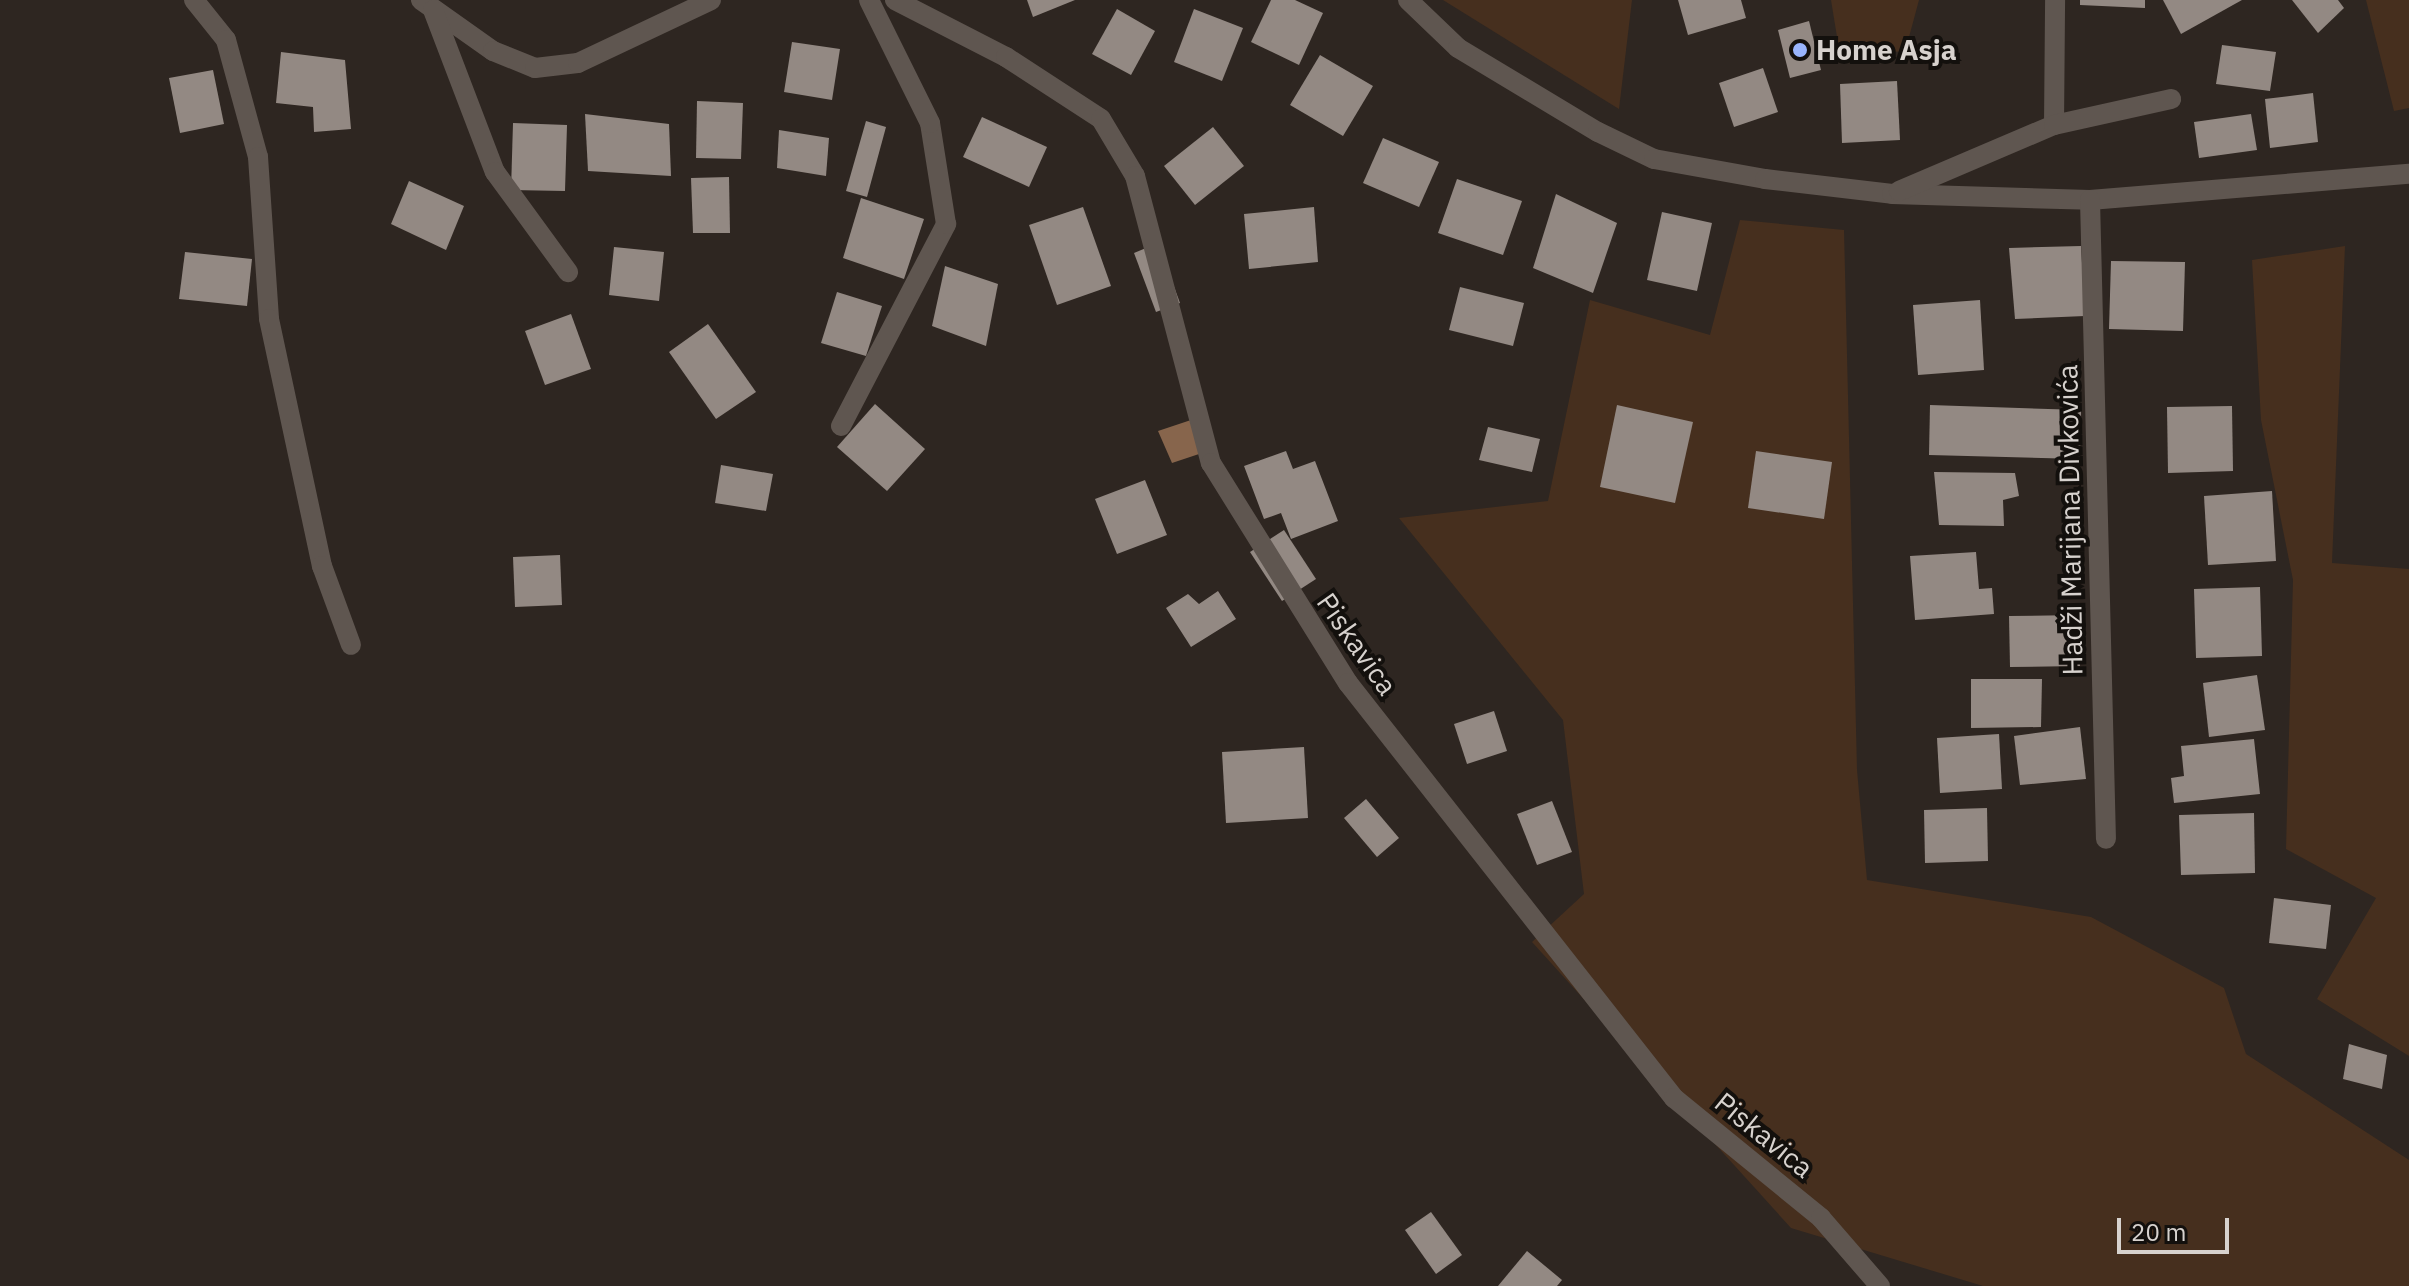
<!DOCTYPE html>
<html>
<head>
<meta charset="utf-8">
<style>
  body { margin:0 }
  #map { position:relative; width:2409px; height:1286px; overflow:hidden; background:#2e2621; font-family:"IBM Plex Sans",sans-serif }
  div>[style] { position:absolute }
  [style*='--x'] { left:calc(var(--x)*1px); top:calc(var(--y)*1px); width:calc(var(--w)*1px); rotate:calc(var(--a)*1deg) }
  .green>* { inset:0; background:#462f1e }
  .water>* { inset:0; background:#87654c }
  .building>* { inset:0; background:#938983 }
  .minor>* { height:20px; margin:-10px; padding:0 10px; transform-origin:10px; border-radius:10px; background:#5f5650 }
  .dots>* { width:22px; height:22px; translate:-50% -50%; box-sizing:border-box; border:4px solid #13100d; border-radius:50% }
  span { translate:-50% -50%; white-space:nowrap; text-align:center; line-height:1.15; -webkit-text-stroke:8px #13100d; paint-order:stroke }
  .poi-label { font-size:28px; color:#d7d2ce; font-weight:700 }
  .left { translate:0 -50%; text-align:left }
  .street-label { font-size:28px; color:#d7d2ce }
  .scale { position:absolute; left:2117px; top:1218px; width:112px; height:36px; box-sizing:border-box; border:4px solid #d7d2ce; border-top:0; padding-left:10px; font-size:24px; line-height:28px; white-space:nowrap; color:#d7d2ce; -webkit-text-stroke:6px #13100d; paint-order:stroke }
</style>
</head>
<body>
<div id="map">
  <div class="green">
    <div style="clip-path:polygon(1443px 0,1632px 0,1619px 109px)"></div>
    <div style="clip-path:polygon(1831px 0,1919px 0,1905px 52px,1839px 49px)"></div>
    <div style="clip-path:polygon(2366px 0,2409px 0,2409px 108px,2394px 111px)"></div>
    <div style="clip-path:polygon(1740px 220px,1844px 230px,1857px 770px,1867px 880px,2091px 917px,2224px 988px,2246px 1054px,2409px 1160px,2409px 1286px,1983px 1286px,1791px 1228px,1532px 942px,1584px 894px,1563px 720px,1399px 518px,1548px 501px,1590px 300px,1710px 335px)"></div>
    <div style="clip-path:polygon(2345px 246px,2332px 563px,2409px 569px,2409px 1056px,2317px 999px,2376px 898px,2286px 849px,2293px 580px,2261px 420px,2252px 260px)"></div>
  </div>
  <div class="water">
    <div style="clip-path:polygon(1203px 416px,1214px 449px,1172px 463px,1158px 431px)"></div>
  </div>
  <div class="building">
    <div style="clip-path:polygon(1027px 0,1075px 0,1033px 17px)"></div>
    <div style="clip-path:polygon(1271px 0,1295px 0,1323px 13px,1299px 65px,1251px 42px)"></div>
    <div style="clip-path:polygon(1678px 0,1741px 0,1746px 18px,1688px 35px)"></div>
    <div style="clip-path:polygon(2080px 0,2145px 0,2145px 8px,2080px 5px)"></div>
    <div style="clip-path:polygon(2163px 0,2242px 0,2181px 34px)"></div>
    <div style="clip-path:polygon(2292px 0,2338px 0,2344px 8px,2318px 33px)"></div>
    <div style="clip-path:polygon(1117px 9px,1155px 31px,1131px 75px,1092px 54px)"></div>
    <div style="clip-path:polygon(1194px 9px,1243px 28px,1222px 81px,1174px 62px)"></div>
    <div style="clip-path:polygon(1809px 21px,1821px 70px,1790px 78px,1778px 30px)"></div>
    <div style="clip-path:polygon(792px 42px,840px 49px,832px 100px,784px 92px)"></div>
    <div style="clip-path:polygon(2222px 45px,2276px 52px,2270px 91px,2216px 84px)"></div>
    <div style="clip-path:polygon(281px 52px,345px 60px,351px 129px,314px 132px,313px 107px,276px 103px)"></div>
    <div style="clip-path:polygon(1320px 55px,1373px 86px,1343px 136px,1290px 105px)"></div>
    <div style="clip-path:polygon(1763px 68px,1778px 112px,1734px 127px,1719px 83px)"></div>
    <div style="clip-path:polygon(213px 70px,224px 124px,180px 133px,169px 78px)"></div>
    <div style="clip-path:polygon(1897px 81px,1900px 140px,1842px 143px,1840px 84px)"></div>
    <div style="clip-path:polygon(2313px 93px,2318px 142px,2270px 148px,2265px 99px)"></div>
    <div style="clip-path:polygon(697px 101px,743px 103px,741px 159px,696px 158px)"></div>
    <div style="clip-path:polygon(585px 114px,669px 124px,671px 176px,588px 171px)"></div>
    <div style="clip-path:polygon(2251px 114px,2257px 150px,2199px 158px,2194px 122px)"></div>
    <div style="clip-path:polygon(982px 117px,1047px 147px,1029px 187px,963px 157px)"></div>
    <div style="clip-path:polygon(866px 121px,886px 127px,867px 197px,846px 191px)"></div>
    <div style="clip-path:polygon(513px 123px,567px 125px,565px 191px,511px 190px)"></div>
    <div style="clip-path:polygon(1213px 127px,1244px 166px,1195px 205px,1164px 166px)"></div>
    <div style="clip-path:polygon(779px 130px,829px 138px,826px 176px,777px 168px)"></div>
    <div style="clip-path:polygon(1383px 138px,1439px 162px,1419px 207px,1363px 183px)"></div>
    <div style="clip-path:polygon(729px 177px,730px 233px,693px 233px,691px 178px)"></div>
    <div style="clip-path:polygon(1457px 179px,1522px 201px,1503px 255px,1438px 233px)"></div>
    <div style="clip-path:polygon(409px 181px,464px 206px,446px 250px,391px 224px)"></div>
    <div style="clip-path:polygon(1556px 194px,1617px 223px,1593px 293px,1533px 268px)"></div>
    <div style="clip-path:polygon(861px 198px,924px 219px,904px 279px,843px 258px)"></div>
    <div style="clip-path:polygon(1083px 207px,1111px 286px,1057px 305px,1029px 225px)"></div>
    <div style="clip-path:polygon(1314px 207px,1318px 262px,1249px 269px,1244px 214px)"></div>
    <div style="clip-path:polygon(1662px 212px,1712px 223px,1697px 291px,1647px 280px)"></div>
    <div style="clip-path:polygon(1158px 243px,1180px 303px,1156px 312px,1134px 253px)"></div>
    <div style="clip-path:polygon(2081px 246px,2085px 316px,2015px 319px,2009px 248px)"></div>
    <div style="clip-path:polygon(614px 247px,664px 252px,659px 301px,609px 295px)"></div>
    <div style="clip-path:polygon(185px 252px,252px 259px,247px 306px,179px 299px)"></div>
    <div style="clip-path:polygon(2111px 261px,2185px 262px,2183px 331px,2109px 329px)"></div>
    <div style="clip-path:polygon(945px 266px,998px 284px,986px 346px,932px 326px)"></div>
    <div style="clip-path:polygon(1460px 287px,1524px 303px,1513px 346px,1449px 330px)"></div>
    <div style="clip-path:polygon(837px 292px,882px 306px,866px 356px,821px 343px)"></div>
    <div style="clip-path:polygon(1980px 300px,1984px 370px,1918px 375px,1913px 305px)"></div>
    <div style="clip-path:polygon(571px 314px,591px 369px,545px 385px,525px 331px)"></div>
    <div style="clip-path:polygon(708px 324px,756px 392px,716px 419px,669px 352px)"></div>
    <div style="clip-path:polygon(875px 404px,925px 449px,887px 491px,837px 447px)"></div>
    <div style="clip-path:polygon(1617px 405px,1693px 422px,1675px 503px,1600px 487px)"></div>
    <div style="clip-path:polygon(1930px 405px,2081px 410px,2080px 459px,1929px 455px)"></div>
    <div style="clip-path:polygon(2232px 406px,2233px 471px,2168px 473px,2167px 407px)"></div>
    <div style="clip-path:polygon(1488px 427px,1540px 439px,1532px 472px,1479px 460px)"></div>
    <div style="clip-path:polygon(1286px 451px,1293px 469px,1315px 461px,1338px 521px,1291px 539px,1281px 513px,1264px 519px,1244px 466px)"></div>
    <div style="clip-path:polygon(1756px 451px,1832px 462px,1824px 519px,1748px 508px)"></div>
    <div style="clip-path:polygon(721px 465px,773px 474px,766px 511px,715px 503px)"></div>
    <div style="clip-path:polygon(1934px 472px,2015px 473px,2019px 496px,2003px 500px,2004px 526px,1939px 525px)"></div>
    <div style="clip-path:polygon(1145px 480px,1167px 535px,1117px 554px,1095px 499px)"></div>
    <div style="clip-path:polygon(2272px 491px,2276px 561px,2208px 565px,2204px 496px)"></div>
    <div style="clip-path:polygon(1284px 530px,1316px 579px,1282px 601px,1250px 552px)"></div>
    <div style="clip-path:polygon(1976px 552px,1979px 589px,1992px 588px,1994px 614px,1915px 620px,1910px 556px)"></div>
    <div style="clip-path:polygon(560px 555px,562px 605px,515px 607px,513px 557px)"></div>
    <div style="clip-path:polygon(2260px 587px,2262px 656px,2196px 658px,2194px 589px)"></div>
    <div style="clip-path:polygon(1218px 591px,1236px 619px,1191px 647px,1166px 608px,1188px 594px,1199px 604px)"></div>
    <div style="clip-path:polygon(2079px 615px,2080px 666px,2010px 667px,2009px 616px)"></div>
    <div style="clip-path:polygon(2257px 675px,2265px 730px,2209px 737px,2203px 683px)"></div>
    <div style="clip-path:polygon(1971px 679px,2042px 679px,2041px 727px,1971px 728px)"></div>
    <div style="clip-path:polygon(1494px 711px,1507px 751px,1467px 764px,1454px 724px)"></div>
    <div style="clip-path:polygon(2080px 727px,2086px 779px,2020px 785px,2014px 736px)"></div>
    <div style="clip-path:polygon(1999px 734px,2002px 789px,1940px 793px,1937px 738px)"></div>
    <div style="clip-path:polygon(2254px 739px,2260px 794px,2174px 803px,2171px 778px,2184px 776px,2181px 746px)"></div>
    <div style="clip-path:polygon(1304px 747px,1308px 818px,1226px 823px,1222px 752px)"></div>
    <div style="clip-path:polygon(1366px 799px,1399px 838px,1377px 857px,1344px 818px)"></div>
    <div style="clip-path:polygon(1552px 801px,1572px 852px,1537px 865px,1517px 814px)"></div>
    <div style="clip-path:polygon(1987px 808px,1988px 861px,1925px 863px,1924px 810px)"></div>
    <div style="clip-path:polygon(2254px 813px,2255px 873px,2181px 875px,2179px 815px)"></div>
    <div style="clip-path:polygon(2274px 898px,2331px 905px,2326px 949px,2269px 943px)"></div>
    <div style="clip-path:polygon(2349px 1044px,2387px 1055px,2382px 1089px,2343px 1079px)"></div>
    <div style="clip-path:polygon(1431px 1212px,1462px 1255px,1436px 1274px,1405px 1230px)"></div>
    <div style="clip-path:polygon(1527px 1251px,1562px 1280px,1557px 1286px,1498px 1286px)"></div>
  </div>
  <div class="minor">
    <div style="--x:194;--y:0;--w:51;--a:51.3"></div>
    <div style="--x:226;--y:40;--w:121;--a:74.7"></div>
    <div style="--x:258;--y:157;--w:162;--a:86.1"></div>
    <div style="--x:269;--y:319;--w:253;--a:77.9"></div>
    <div style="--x:322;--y:566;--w:84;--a:69.8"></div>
    <div style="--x:421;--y:0;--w:88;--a:35.3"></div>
    <div style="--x:493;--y:51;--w:45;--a:22"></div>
    <div style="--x:535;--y:68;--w:43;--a:-6.6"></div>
    <div style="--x:578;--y:63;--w:147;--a:-25.3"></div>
    <div style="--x:895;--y:0;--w:125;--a:27.2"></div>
    <div style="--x:1006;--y:57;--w:113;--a:33.1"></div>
    <div style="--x:1101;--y:119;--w:66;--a:59.2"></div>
    <div style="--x:1135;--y:176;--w:297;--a:75.2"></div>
    <div style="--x:1211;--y:463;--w:259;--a:58.1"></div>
    <div style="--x:1348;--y:683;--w:528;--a:51.85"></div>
    <div style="--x:1674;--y:1098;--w:190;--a:39.2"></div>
    <div style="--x:1821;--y:1218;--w:90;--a:49.1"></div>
    <div style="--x:1408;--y:0;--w:69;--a:43.8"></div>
    <div style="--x:1458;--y:48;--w:163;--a:31"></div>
    <div style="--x:1598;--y:132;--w:62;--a:25.7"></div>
    <div style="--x:1654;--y:159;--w:113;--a:10.2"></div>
    <div style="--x:1765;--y:179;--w:128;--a:6.7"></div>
    <div style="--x:1892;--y:194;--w:198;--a:1.7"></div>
    <div style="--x:2090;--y:200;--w:320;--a:-4.7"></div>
    <div style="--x:433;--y:10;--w:173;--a:69.1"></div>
    <div style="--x:495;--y:172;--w:124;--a:53.9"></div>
    <div style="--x:2054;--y:125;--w:125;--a:-89.5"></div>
    <div style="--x:1899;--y:191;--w:168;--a:-23.1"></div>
    <div style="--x:2054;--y:125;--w:120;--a:-12.5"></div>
    <div style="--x:2090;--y:200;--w:639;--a:88.57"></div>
    <div style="--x:841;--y:426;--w:228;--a:-62.5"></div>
    <div style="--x:946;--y:224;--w:102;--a:-99"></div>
    <div style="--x:930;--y:123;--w:137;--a:-116.4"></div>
  </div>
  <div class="dots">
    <div style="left:1800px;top:50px;background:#99b5fd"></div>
  </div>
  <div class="poi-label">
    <span class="left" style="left:1816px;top:50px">Home Asja</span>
  </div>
  <div class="street-label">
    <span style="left:2070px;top:520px;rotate:-91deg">Hadži Marijana Divkovića</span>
    <span style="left:1357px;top:644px;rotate:55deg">Piskavica</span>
    <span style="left:1764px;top:1135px;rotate:39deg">Piskavica</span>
  </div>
  <div class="scale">20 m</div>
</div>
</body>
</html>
